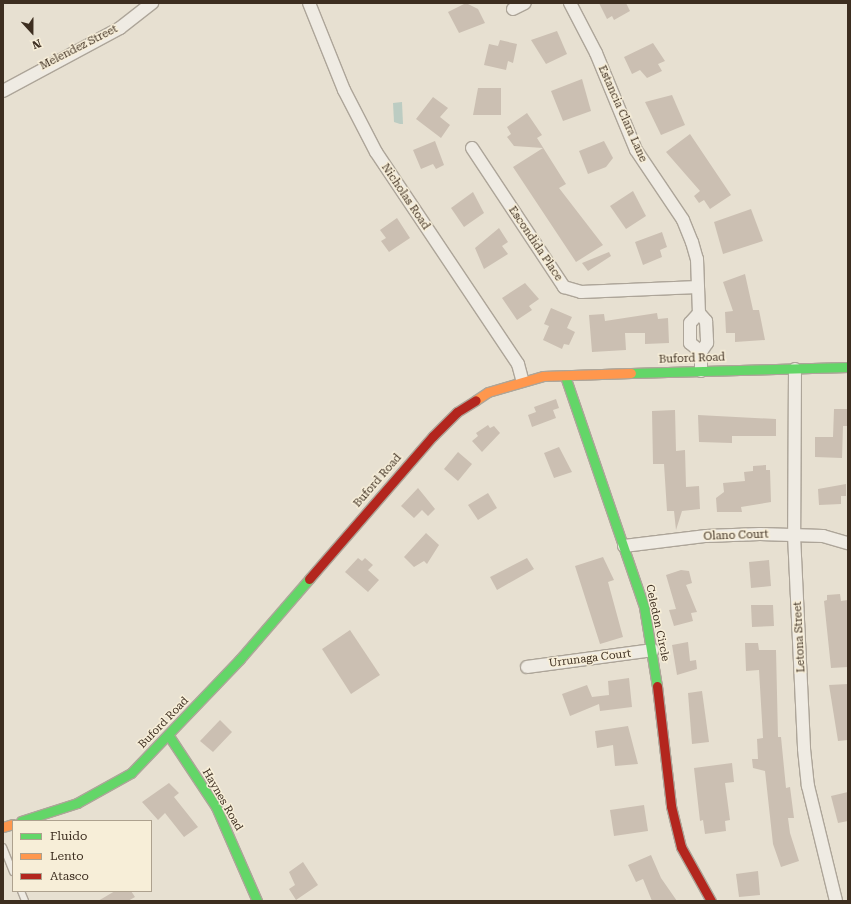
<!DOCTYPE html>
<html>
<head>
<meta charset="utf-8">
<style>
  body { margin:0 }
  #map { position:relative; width:851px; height:904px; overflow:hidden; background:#e7e0d1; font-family:"Roboto Serif",serif }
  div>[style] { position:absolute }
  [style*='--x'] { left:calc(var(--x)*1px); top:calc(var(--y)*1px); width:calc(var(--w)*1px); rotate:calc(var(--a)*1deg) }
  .water>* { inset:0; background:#bcccc2 }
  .building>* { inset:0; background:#cbbfb2 }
  .roads { filter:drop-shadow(1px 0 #ada599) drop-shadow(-1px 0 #ada599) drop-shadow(0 1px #ada599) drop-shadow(0 -1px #ada599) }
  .lane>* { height:6px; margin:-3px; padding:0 3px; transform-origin:3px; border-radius:3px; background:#efebe3 }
  .street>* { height:12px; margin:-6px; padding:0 6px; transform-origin:6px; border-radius:6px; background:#efebe3 }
  .fast>* { height:9px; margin:-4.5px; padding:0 4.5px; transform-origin:4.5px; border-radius:4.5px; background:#63d668 }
  .slow>* { height:9px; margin:-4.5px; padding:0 4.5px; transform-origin:4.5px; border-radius:4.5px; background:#ff974d }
  .jam>* { height:9px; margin:-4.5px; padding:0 4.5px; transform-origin:4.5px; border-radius:4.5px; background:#b3261e }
  span { translate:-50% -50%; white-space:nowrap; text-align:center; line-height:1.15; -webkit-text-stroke:3px #f7eed8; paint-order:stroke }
  .street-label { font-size:11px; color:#3d2e20 }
  .frame { position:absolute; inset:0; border:4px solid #3d2e20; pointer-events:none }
  .legend { position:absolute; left:12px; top:820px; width:140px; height:72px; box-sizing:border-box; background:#f7eed8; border:1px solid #ada18e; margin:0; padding:5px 7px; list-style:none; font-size:12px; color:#3d2e20 }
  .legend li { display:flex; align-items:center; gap:8px; height:20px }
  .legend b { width:20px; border:1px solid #ada18e }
  .north { position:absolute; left:12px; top:12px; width:40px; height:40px; -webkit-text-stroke:3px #f7eed8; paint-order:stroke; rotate:159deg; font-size:11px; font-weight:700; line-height:16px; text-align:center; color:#3d2e20 }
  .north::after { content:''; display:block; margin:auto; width:14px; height:18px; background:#3d2e20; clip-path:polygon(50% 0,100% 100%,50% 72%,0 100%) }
</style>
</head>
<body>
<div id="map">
  <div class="water">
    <div style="clip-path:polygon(402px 102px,403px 124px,400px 124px,394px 122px,393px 103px)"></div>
  </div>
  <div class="building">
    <div style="clip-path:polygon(466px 3px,478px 9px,485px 23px,459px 33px,448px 12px)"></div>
    <div style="clip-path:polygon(599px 3px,626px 3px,630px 11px,614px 20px,612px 16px,607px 19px)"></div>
    <div style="clip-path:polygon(557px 31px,567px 54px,546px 64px,531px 40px)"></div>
    <div style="clip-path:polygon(500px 40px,517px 44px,513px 63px,508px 61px,506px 70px,484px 65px,489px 44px,498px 46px)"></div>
    <div style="clip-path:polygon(653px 43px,665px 61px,658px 64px,662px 71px,647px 78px,640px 70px,632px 74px,624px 57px)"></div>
    <div style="clip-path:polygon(582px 79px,591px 111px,563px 121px,551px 91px)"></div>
    <div style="clip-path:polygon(478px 88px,501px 88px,501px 115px,473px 115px)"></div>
    <div style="clip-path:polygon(672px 95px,685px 125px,661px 135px,645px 102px)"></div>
    <div style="clip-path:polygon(433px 97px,448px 108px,440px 117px,450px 125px,441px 138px,416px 119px)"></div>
    <div style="clip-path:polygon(527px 113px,542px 135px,537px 138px,566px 184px,559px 188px,603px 245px,576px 262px,513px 167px,543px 148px,514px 146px,507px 137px,511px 134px,507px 127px)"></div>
    <div style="clip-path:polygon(690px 134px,731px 195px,710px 209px,704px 200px,699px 203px,694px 196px,700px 191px,666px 152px)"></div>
    <div style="clip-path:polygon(435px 141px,444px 165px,436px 169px,433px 164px,421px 169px,413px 150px)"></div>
    <div style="clip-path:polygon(604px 141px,613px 158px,606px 167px,588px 174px,579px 151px)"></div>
    <div style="clip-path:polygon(633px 191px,646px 216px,626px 229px,610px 206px)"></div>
    <div style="clip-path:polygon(473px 192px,484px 213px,464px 227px,451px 208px)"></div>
    <div style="clip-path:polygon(751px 209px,763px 241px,723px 254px,714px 222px)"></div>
    <div style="clip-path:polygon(397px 218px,410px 238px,389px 252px,381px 241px,386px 238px,380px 230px)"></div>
    <div style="clip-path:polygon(499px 228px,508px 242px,502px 246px,508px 254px,484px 269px,475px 248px)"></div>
    <div style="clip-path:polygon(662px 232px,667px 247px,660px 250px,662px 257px,643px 265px,635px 242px)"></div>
    <div style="clip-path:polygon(609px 252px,611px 256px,588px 271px,582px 263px)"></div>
    <div style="clip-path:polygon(745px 274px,753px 310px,759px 310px,765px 340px,735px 342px,735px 333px,726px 333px,725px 312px,733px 311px,723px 282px)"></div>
    <div style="clip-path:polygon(525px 283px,539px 299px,529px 306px,532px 310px,517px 320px,502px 298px)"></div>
    <div style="clip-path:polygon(551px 308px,572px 317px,567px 328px,575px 332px,569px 345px,564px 344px,562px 349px,543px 340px,549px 326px,544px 324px)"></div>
    <div style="clip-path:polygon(657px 313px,658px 319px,668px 318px,669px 343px,645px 344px,645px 333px,625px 333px,626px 350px,592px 352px,589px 315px,604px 314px,605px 321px)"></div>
    <div style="clip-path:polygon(556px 399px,559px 408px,553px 410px,556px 418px,532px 427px,528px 415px,536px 412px,534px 407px)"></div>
    <div style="clip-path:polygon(834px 409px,848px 409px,848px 426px,843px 426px,842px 458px,815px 457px,815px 437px,833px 437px)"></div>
    <div style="clip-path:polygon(675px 410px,676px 451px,685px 450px,686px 487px,699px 486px,700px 509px,682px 511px,676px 530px,674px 511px,667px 511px,664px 464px,653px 464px,652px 411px)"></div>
    <div style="clip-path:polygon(698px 415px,776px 419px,776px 436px,732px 436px,732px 443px,699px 442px)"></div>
    <div style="clip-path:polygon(488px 425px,490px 428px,494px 426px,500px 433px,482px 452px,472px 441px,478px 436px,476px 433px)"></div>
    <div style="clip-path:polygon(559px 447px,572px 472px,554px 478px,544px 453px)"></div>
    <div style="clip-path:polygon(458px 452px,472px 464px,458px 481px,444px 469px)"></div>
    <div style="clip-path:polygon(766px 465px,766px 470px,770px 470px,771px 502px,741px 507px,742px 512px,717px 512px,716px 498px,724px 492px,723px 483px,745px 481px,744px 472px,753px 471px,753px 466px)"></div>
    <div style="clip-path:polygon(846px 484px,846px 496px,841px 496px,841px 504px,819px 505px,818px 489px)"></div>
    <div style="clip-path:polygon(418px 488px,435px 509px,428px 516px,422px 510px,414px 518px,401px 506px)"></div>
    <div style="clip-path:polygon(488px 493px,497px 508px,478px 520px,468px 505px)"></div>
    <div style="clip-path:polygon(426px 533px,439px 545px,427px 564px,424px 561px,414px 567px,404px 557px)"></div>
    <div style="clip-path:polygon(603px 557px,614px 580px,608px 582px,623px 637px,600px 644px,575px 566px)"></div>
    <div style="clip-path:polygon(358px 558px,362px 561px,365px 558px,373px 565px,368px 570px,379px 580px,368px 592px,345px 572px)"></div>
    <div style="clip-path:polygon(527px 558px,534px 569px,497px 590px,490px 577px)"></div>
    <div style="clip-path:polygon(769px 560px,771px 586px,751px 588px,749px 562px)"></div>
    <div style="clip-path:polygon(681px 570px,689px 571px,692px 583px,686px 585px,697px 612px,691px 613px,693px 621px,674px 626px,669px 610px,676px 609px,666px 575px)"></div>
    <div style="clip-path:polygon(840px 594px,841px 601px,848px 600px,848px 667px,831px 668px,824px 601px,827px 600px,827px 595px)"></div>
    <div style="clip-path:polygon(751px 605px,773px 605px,774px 626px,752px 627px)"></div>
    <div style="clip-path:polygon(350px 630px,380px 675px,351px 694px,322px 649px)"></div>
    <div style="clip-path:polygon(688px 642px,690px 661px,696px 660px,697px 669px,677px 675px,672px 645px)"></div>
    <div style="clip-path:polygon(745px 643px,758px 643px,759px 650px,776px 650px,778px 737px,781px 737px,786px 788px,790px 787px,794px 818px,788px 818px,790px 833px,799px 861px,781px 867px,773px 844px,765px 771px,753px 768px,752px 759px,758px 759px,757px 739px,763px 738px,759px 670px,746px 671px)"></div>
    <div style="clip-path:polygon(629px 678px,632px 707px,600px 711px,599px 704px,570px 716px,562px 694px,587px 685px,592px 697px,609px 695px,608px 681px)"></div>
    <div style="clip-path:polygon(848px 684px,848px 740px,838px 741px,829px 685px)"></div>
    <div style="clip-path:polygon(702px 691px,709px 742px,692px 744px,688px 693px)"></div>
    <div style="clip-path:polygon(220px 720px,232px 732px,213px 752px,200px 741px)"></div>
    <div style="clip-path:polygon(628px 726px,638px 764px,615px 766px,613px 745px,597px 748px,595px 731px)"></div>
    <div style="clip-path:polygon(732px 763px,734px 782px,725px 783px,730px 820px,725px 821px,726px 831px,705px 834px,703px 820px,700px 821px,694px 768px)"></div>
    <div style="clip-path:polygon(169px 783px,179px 793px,174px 797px,198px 827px,184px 837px,165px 813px,158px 820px,142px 802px)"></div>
    <div style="clip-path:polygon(848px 792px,848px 821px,838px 823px,831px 796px)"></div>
    <div style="clip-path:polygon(644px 805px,648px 831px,614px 836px,610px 810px)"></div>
    <div style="clip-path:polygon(651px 855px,661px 878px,677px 901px,652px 901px,643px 879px,636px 882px,628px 865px)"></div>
    <div style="clip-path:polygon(303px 862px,318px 885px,296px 900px,289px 889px,295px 885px,289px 872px)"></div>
    <div style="clip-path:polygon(758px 871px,760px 895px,739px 897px,736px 874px)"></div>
    <div style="clip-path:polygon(115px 891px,131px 891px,135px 897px,128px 901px,98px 901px)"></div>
  </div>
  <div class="roads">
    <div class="lane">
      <div style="--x:3;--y:847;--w:27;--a:68"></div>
      <div style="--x:21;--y:891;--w:11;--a:68"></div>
    </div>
    <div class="street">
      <div style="--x:309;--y:3;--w:94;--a:68.1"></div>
      <div style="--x:344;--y:90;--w:70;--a:62.7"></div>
      <div style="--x:376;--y:152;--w:255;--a:56.2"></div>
      <div style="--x:518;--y:364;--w:16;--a:75"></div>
      <div style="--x:570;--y:3;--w:56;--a:62.5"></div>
      <div style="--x:596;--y:53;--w:105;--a:67.6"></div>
      <div style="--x:636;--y:150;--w:84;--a:56.1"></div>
      <div style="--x:683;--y:220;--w:24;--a:68"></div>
      <div style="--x:692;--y:242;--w:18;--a:74"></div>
      <div style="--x:697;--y:259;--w:54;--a:87.9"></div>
      <div style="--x:699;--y:313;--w:11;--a:49"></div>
      <div style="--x:706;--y:321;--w:22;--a:87"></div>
      <div style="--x:707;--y:343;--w:11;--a:124"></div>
      <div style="--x:701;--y:352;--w:19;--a:90"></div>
      <div style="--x:513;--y:9;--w:13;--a:-27"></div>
      <div style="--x:3;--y:91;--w:133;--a:-28.3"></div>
      <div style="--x:120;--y:28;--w:41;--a:-38"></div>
      <div style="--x:472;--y:148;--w:167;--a:56.5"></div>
      <div style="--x:564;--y:287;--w:18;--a:16"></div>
      <div style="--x:581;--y:292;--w:117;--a:-2.4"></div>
      <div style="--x:699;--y:313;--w:13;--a:132"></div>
      <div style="--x:690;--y:323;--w:20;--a:90"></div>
      <div style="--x:690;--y:343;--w:14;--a:39"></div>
      <div style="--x:795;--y:369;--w:166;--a:90.3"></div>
      <div style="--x:794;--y:535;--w:214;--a:87.3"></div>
      <div style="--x:804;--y:749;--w:37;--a:84"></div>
      <div style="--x:808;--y:786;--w:118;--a:76.3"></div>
      <div style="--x:624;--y:546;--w:83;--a:-7"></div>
      <div style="--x:706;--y:536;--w:54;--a:-2.1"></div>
      <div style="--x:760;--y:534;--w:63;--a:1.8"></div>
      <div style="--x:823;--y:536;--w:26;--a:16"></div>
      <div style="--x:527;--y:667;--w:127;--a:-7.7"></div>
    </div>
    <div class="fast">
      <div style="--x:631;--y:373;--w:217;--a:-1.6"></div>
      <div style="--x:565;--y:376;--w:244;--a:71.1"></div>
      <div style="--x:644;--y:607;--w:80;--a:80.7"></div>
      <div style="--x:169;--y:736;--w:85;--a:56.5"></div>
      <div style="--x:216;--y:807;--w:103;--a:66.4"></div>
      <div style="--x:21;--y:821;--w:59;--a:-17.8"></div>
      <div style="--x:77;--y:803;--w:62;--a:-29.1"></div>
      <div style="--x:131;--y:773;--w:158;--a:-46.3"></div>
      <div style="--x:240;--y:659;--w:106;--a:-49.2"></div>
    </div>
    <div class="slow">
      <div style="--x:476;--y:400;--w:14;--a:-34"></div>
      <div style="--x:488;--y:392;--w:57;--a:-16.2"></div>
      <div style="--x:543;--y:376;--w:88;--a:-2"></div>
      <div style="--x:3;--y:827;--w:10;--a:-17"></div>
    </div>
    <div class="jam">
      <div style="--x:309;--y:579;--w:189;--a:-49.1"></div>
      <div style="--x:433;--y:436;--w:34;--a:-45"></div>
      <div style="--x:457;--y:412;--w:22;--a:-32"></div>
      <div style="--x:657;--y:686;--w:121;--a:83.3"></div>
      <div style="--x:671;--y:806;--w:42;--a:76.3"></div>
      <div style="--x:681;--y:847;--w:62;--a:60.9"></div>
    </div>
  </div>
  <div class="street-label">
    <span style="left:79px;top:48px;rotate:-27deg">Melendez Street</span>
    <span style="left:622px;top:114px;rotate:66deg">Estancia Clara Lane</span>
    <span style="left:405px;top:197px;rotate:56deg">Nicholas Road</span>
    <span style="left:535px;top:244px;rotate:56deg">Escondida Place</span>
    <span style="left:692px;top:359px;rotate:-2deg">Buford Road</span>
    <span style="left:378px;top:481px;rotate:-49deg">Buford Road</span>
    <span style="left:736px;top:536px;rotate:-2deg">Olano Court</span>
    <span style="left:657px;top:623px;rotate:78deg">Celedon Circle</span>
    <span style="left:800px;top:637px;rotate:-93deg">Letona Street</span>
    <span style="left:590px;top:659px;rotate:-7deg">Urrunaga Court</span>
    <span style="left:164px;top:723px;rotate:-46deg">Buford Road</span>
    <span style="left:222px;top:800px;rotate:60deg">Haynes Road</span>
  </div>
  <div class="frame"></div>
  <ul class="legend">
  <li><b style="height:5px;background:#63d668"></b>Fluido</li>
  <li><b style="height:5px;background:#ff974d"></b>Lento</li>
  <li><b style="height:5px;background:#b3261e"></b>Atasco</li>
  </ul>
  <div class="north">N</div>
</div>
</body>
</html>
